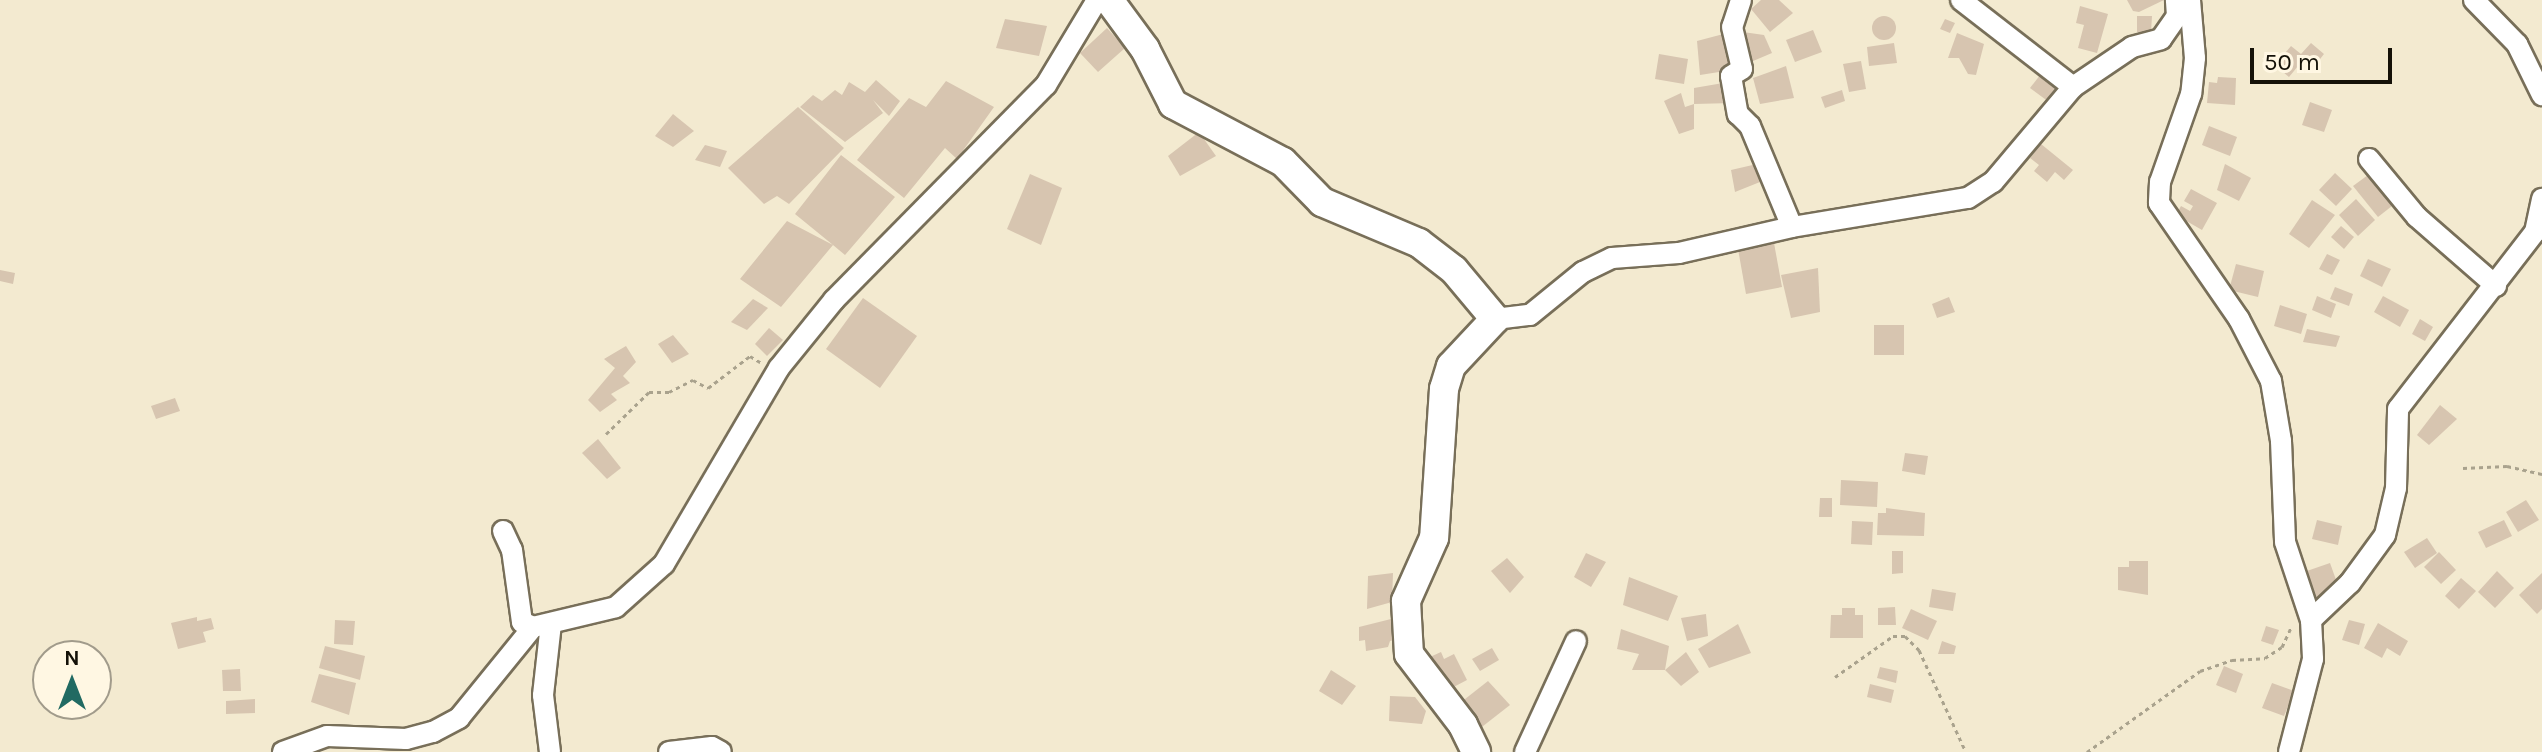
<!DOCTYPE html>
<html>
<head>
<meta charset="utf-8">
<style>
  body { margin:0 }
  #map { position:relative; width:2542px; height:752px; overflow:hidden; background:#f3ead0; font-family:Karla,sans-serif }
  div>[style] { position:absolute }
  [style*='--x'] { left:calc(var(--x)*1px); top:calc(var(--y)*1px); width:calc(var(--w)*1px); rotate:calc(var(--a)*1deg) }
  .building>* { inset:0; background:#d7c5b0 }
  .round { border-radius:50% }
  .path>* { height:3px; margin-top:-1.5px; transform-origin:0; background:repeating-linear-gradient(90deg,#a9a28d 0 4px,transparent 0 8px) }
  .roads { filter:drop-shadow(2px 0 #786f59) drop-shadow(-2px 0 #786f59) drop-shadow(0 2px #786f59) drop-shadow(0 -2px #786f59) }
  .street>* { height:20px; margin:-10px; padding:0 10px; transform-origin:10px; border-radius:10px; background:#fff }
  .secondary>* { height:28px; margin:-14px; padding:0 14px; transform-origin:14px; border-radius:14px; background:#fff }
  span { translate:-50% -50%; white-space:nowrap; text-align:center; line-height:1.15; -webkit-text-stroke:8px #fff7e3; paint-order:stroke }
  .north { position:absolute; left:32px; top:640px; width:80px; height:80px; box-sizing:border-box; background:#fff7e3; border:2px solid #a19b8b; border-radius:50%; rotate:0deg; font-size:22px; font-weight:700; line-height:32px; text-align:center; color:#141108 }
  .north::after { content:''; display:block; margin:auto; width:28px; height:36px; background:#216a62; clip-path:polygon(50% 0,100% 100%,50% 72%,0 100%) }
  .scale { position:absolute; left:2250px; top:48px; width:142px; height:36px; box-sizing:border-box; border:4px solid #141108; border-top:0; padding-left:10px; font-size:24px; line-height:28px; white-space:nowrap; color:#141108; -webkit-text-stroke:6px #fff7e3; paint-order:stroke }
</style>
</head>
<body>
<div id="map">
  <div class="building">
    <div style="clip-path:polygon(1761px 0,1779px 0,1793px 13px,1770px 32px,1751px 9px)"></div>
    <div style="clip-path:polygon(2127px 0,2164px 0,2139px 12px,2133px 11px)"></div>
    <div style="clip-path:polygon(2080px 6px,2108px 14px,2097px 53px,2078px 48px,2084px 25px,2076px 23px)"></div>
    <div style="clip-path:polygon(2137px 16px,2152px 16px,2151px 32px,2137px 32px)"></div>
    <div class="round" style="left:1872px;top:16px;width:24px;height:24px"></div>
    <div style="clip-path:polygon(1005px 19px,1047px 26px,1039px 56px,996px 48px)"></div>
    <div style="clip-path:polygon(1945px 19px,1955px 23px,1950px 33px,1940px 29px)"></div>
    <div style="clip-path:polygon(1107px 28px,1125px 48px,1098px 72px,1080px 53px)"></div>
    <div style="clip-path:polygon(1813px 30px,1822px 52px,1795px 62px,1786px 40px)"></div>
    <div style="clip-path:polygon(1736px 31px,1764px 35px,1772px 53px,1746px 64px)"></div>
    <div style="clip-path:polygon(1731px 32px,1738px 69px,1700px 75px,1697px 41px)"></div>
    <div style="clip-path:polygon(1957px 33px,1984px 44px,1976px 75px,1968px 74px,1959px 58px,1948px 58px)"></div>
    <div style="clip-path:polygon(1894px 43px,1897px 63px,1869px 66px,1867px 47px)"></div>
    <div style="clip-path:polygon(2311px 43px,2324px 54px,2313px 68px,2303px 60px,2289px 77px,2275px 65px,2291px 46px,2301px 54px)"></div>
    <div style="clip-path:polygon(1659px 54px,1688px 59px,1684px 84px,1655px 79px)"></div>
    <div style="clip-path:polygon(1861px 61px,1866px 89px,1849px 92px,1843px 64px)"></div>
    <div style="clip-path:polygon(1786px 66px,1794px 98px,1760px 104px,1753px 78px)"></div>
    <div style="clip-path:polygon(2044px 70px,2067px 88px,2053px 105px,2030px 88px)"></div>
    <div style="clip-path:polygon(2218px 77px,2236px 78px,2235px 105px,2207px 103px,2209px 82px,2217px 83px)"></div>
    <div style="clip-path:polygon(876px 80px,900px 101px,889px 116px,873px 100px,883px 113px,845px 142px,800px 107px,813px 95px,822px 101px,835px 90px,842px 95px,849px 82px,865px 92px)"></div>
    <div style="clip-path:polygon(946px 81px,994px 107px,957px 159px,945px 148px,904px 198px,857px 160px,909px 98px,926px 107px)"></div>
    <div style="clip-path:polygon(1729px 82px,1733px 103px,1694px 104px,1694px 129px,1679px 134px,1664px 101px,1681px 93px,1685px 107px,1694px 104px,1694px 88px)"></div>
    <div style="clip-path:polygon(1842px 90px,1845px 101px,1825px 108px,1821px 97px)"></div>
    <div style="clip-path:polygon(2310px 102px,2332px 110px,2324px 132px,2302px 125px)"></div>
    <div style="clip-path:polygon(798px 107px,844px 148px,789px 204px,777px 196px,764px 204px,728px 168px)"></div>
    <div style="clip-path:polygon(673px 114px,694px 131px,673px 147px,655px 136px)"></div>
    <div style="clip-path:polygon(2209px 126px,2237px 137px,2230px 156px,2202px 145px)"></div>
    <div style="clip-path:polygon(1199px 132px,1216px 156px,1180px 176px,1168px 156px)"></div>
    <div style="clip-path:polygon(2041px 144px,2073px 170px,2064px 180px,2055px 172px,2047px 182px,2034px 171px,2039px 165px,2030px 158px)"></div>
    <div style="clip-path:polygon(705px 145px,727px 151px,720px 167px,695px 160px)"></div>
    <div style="clip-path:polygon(841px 155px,895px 197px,845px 255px,833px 245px,781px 307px,740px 279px,787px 221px,833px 245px,795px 214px)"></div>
    <div style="clip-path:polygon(1757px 164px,1765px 180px,1735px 192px,1731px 170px)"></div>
    <div style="clip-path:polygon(2225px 164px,2251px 178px,2239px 201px,2217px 190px)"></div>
    <div style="clip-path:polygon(2335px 173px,2352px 189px,2336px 206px,2319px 190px)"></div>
    <div style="clip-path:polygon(1030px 174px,1062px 188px,1041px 245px,1007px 229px)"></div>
    <div style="clip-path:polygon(2368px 175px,2392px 206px,2378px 217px,2353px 186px)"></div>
    <div style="clip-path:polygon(2191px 189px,2217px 203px,2202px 230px,2176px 215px,2181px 206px,2190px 211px,2193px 206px,2184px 201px)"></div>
    <div style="clip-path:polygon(2356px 199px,2375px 220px,2358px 236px,2339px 215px)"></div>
    <div style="clip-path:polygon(2312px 200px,2335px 215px,2309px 248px,2289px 234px)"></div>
    <div style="clip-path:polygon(2341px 226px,2354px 237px,2344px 249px,2331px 237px)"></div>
    <div style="clip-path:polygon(1774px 243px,1782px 287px,1746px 294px,1738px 249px)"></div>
    <div style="clip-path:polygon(2327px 254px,2340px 260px,2332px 275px,2319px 269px)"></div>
    <div style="clip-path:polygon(2368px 259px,2391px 269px,2382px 287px,2360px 276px)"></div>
    <div style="clip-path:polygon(2236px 264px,2264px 271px,2258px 297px,2229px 290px)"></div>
    <div style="clip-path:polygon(1818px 268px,1820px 312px,1791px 318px,1781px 275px)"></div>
    <div style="clip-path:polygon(0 270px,15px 273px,13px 284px,0 281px)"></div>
    <div style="clip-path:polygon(2335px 287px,2353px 294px,2349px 306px,2330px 299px)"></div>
    <div style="clip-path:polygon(2317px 296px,2336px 304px,2331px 318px,2312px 310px)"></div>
    <div style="clip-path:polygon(2383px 296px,2409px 310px,2400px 327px,2374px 312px)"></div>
    <div style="clip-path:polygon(1949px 297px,1955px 312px,1937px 318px,1932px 304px)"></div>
    <div style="clip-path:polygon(863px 298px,917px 336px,880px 388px,826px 349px)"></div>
    <div style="clip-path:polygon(753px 299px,768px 308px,747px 330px,731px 322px)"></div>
    <div style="clip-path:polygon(2280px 305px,2307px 314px,2301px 334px,2274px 326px)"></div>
    <div style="clip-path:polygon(2420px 319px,2433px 327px,2425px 341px,2412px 334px)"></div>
    <div style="clip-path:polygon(1874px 325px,1904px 325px,1904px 355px,1874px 355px)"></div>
    <div style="clip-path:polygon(769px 328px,783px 340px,767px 356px,755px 344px)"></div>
    <div style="clip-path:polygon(2307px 329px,2340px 336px,2336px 347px,2303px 342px)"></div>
    <div style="clip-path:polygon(673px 335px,689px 354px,672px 363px,658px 344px)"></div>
    <div style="clip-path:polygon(626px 346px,636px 362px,623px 376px,630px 383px,611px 394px,617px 400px,600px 412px,588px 400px,615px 368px,604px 359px)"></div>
    <div style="clip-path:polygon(175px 398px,180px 411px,156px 419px,151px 406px)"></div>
    <div style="clip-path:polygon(2440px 405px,2457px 419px,2429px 445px,2417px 435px)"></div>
    <div style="clip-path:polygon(598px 439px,621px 468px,607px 479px,582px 453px)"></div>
    <div style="clip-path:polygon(1905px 453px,1928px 456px,1925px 475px,1902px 471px)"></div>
    <div style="clip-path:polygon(1841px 480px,1878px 482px,1877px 507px,1840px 505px)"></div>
    <div style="clip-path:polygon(1820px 498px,1832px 498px,1832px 517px,1819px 517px)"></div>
    <div style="clip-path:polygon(2526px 500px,2539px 520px,2518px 532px,2506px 512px)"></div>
    <div style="clip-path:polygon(1886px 508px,1925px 513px,1924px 536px,1877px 535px,1878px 513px,1886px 513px)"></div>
    <div style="clip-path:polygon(2317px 520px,2342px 526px,2338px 545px,2312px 539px)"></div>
    <div style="clip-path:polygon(2504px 520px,2512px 536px,2486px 548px,2478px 532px)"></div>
    <div style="clip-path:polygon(1852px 521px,1873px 522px,1872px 545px,1851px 544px)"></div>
    <div style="clip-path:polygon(2427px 538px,2437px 553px,2415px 568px,2404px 552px)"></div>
    <div style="clip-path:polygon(1892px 551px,1903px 551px,1903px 573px,1892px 574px)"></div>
    <div style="clip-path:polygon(2439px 552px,2456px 570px,2441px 584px,2424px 567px)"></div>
    <div style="clip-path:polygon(1586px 553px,1606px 562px,1591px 587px,1574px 577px)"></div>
    <div style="clip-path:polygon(1507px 558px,1524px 577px,1510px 593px,1491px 571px)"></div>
    <div style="clip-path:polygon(2129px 561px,2148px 561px,2148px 595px,2118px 590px,2118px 567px,2129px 567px)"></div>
    <div style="clip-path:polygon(2330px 563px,2340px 591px,2314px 601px,2304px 572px)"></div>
    <div style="clip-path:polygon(2497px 571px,2514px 588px,2495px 608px,2478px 592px)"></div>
    <div style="clip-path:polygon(1393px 573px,1392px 602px,1367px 609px,1368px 576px)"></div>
    <div style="clip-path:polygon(2542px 573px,2542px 609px,2537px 614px,2519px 595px)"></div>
    <div style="clip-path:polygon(1629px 577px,1678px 596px,1668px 621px,1623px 605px)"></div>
    <div style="clip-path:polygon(2461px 578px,2476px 591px,2459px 609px,2445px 596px)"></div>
    <div style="clip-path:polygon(1932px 589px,1956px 593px,1953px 611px,1929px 607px)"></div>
    <div style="clip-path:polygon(1895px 607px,1896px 625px,1878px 625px,1878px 608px)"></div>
    <div style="clip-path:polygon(1842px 608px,1855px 608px,1855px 615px,1863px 615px,1863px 638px,1830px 638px,1831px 615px,1842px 615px)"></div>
    <div style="clip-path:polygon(1911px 609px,1937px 621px,1928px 640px,1902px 628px)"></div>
    <div style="clip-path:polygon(1706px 614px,1708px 636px,1687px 641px,1681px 618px)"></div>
    <div style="clip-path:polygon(197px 617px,197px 621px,211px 618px,214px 629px,203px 632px,206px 642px,178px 649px,171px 623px)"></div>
    <div style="clip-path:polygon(1399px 617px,1399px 639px,1390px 641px,1388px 647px,1366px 651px,1365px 640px,1359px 641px,1359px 627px)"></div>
    <div style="clip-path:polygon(335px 620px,355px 621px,353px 645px,334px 644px)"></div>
    <div style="clip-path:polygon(2349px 620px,2365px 624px,2359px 645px,2342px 640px)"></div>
    <div style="clip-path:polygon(2378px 623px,2408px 641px,2400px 656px,2387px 648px,2382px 658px,2364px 648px)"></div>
    <div style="clip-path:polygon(1738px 624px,1751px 653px,1709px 668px,1698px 649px)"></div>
    <div style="clip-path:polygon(2266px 626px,2279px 630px,2273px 645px,2261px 641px)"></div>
    <div style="clip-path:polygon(1621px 629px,1669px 646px,1665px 670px,1632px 670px,1639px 654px,1617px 649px)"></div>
    <div style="clip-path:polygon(1942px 641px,1956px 646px,1954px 654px,1938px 654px)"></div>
    <div style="clip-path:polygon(325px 646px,365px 656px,360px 680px,319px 668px)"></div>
    <div style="clip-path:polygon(1492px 648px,1499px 660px,1480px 671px,1472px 659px)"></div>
    <div style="clip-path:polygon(1441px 652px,1444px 659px,1454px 654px,1467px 680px,1446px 691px,1430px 657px)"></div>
    <div style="clip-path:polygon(1686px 652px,1699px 672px,1681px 686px,1665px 670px)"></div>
    <div style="clip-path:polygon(2224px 666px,2243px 674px,2236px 693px,2216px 685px)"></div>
    <div style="clip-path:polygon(1880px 667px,1898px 671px,1896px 683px,1877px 678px)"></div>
    <div style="clip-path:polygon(240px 669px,241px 691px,223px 691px,222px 670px)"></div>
    <div style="clip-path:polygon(1331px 670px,1356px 686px,1342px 705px,1319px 691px)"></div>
    <div style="clip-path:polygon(319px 674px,356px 683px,349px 715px,311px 702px)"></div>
    <div style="clip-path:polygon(1488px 681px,1510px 705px,1478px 730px,1460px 703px)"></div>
    <div style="clip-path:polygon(2272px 683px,2294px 691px,2284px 716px,2262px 708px)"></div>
    <div style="clip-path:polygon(1870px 684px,1894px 690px,1891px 703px,1867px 697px)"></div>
    <div style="clip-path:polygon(1390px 696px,1415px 697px,1426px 711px,1422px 724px,1389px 721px)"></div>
    <div style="clip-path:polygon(255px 699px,255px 713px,226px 714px,226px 701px)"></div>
  </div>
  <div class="path">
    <div style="--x:606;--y:434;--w:60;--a:-44.3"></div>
    <div style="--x:649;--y:392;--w:20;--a:0"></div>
    <div style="--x:669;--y:392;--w:27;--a:-27"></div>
    <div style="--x:693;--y:380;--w:17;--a:28"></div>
    <div style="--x:708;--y:388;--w:53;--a:-37.3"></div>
    <div style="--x:750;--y:356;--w:12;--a:31"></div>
    <div style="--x:2463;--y:468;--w:44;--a:-2.6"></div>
    <div style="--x:2507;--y:466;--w:36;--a:13"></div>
    <div style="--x:1835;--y:677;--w:71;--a:-35.3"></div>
    <div style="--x:1893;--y:636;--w:12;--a:0"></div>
    <div style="--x:1905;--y:636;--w:20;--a:45"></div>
    <div style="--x:1919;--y:650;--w:112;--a:65.3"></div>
    <div style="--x:2087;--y:752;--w:139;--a:-35.6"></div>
    <div style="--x:2200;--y:671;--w:34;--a:-19"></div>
    <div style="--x:2232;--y:660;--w:33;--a:-3"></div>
    <div style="--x:2265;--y:658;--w:20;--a:-33"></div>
    <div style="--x:2282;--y:647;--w:21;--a:-65"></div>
  </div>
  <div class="roads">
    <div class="street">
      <div style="--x:1741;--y:0;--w:28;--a:108"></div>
      <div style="--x:1732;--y:27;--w:43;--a:76.6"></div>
      <div style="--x:1742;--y:69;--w:13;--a:148"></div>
      <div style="--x:1731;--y:76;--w:39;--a:80"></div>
      <div style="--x:1738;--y:114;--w:17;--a:45"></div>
      <div style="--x:1750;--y:126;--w:109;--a:67.4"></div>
      <div style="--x:1961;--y:0;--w:142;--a:37.8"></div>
      <div style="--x:2190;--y:0;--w:58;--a:85.1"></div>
      <div style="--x:2195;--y:58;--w:36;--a:96"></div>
      <div style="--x:2191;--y:94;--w:93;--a:109.4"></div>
      <div style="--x:2160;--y:182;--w:21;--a:93"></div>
      <div style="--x:2159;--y:203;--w:141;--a:55.4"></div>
      <div style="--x:2239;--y:319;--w:70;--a:62.7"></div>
      <div style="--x:2271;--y:381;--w:61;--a:80.5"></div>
      <div style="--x:2281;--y:441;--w:101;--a:87.7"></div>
      <div style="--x:2285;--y:542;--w:82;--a:71.6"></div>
      <div style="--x:2311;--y:620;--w:39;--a:87"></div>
      <div style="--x:2313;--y:659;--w:96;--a:104.5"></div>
      <div style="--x:2474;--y:0;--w:62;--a:45.7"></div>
      <div style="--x:2517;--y:44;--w:57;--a:63.9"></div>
      <div style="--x:2369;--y:159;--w:75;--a:50.4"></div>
      <div style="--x:2417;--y:217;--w:105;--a:41.1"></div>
      <div style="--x:1495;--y:319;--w:35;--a:-7"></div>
      <div style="--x:1530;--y:315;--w:68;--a:-39.1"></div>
      <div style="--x:1583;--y:272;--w:32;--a:-26"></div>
      <div style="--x:1612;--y:258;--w:67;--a:-4.3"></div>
      <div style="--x:1679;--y:253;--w:116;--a:-13"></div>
      <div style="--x:1792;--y:227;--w:178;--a:-9.4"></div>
      <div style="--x:1968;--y:198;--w:30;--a:-33"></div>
      <div style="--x:1993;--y:182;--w:124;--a:-49.9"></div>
      <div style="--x:2073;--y:87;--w:71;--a:-34.1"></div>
      <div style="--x:2132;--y:47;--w:30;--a:-15"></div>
      <div style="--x:2161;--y:39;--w:28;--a:-55"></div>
      <div style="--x:2177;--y:16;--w:16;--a:-94"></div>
      <div style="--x:503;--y:531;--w:21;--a:65"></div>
      <div style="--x:512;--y:550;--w:73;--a:82.1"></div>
      <div style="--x:522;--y:622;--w:12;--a:24"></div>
      <div style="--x:2311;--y:620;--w:54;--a:-43.5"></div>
      <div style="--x:2350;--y:583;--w:59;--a:-53.9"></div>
      <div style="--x:2385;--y:535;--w:48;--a:-76.8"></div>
      <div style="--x:2396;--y:488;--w:79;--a:-88.5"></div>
      <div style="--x:2398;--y:409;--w:224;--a:-52.3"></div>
      <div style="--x:2535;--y:232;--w:34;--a:-78"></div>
      <div style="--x:283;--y:752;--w:47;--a:-20"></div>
      <div style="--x:327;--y:736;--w:79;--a:2.2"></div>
      <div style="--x:406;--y:739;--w:28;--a:-15"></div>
      <div style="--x:433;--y:732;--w:30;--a:-28"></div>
      <div style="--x:459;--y:718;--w:117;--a:-50.9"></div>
      <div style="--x:533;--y:627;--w:85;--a:-13.5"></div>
      <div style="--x:616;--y:607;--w:64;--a:-41.9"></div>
      <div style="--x:664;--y:564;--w:227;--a:-59.6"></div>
      <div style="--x:779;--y:368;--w:87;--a:-51"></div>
      <div style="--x:834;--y:300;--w:302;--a:-45.4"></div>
      <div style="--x:1046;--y:85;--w:99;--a:-59"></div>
      <div style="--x:550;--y:752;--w:57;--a:-97"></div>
      <div style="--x:543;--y:695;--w:71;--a:-83.6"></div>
      <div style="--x:669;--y:752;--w:43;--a:-6.6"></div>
      <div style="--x:712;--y:747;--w:10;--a:29"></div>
      <div style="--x:1525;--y:752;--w:122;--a:-65.3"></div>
    </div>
    <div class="secondary">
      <div style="--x:1109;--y:0;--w:61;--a:53.7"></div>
      <div style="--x:1145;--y:49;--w:62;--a:63"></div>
      <div style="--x:1173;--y:104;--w:124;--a:27.8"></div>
      <div style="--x:1283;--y:162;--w:56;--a:45.7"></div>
      <div style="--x:1322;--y:202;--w:105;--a:22.9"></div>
      <div style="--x:1419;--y:243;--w:44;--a:37.6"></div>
      <div style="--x:1454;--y:270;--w:64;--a:50.1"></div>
      <div style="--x:1495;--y:319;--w:64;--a:133.1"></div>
      <div style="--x:1451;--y:366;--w:24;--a:107"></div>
      <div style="--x:1444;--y:389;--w:149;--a:93.8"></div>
      <div style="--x:1434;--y:538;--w:69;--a:114"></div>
      <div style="--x:1406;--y:601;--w:53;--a:86.8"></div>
      <div style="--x:1409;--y:654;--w:89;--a:52.7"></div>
      <div style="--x:1463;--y:725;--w:30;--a:64"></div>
    </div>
  </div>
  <div class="north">N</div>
  <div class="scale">50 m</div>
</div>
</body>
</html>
